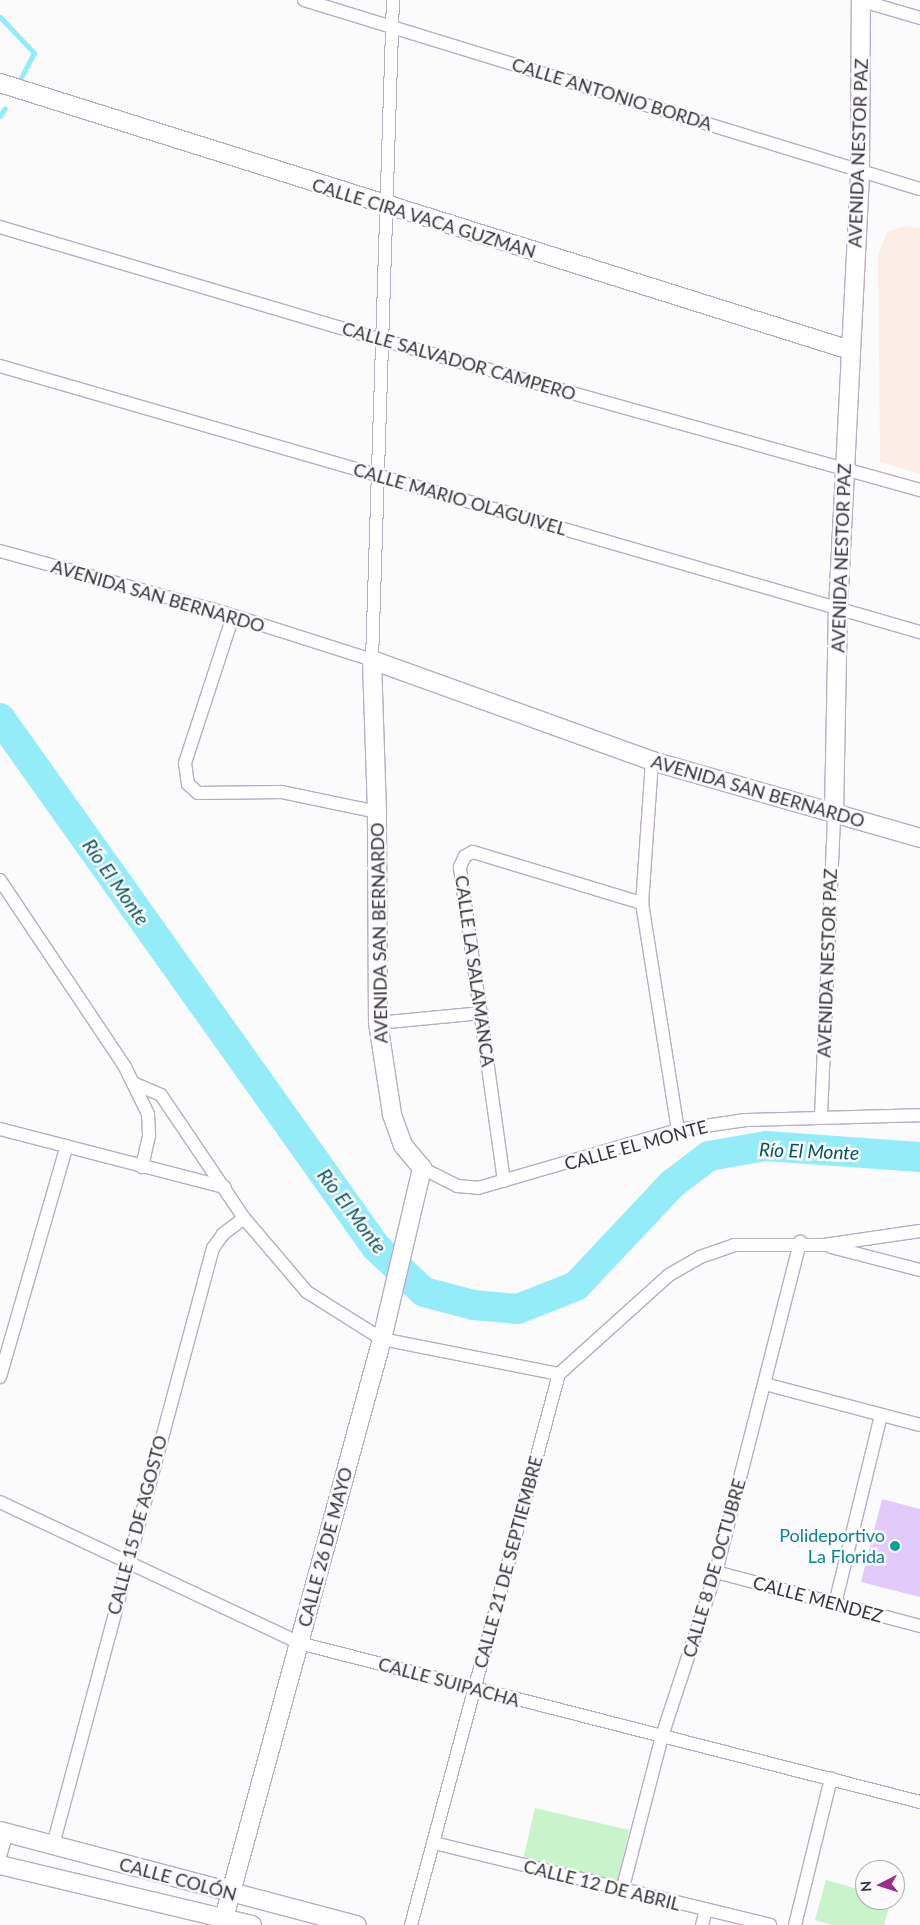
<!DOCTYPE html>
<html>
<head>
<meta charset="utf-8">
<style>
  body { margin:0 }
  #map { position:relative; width:920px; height:1925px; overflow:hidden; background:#fbfbfb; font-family:Lato,sans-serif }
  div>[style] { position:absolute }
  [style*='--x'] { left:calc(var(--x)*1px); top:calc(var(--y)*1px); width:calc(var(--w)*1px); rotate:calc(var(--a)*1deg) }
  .education>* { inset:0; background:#fceee7 }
  .green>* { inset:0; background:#c9f3cb }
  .stream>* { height:5px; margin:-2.5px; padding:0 2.5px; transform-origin:2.5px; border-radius:2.5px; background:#94ecf9 }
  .river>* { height:30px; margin:-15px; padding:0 15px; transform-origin:15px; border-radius:15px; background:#94ecf9 }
  .building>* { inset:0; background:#e2cbfb }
  .roads { filter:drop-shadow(1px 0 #b9acc5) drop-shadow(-1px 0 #b9acc5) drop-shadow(0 1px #b9acc5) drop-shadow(0 -1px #b9acc5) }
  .street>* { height:12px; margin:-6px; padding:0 6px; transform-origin:6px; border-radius:6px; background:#fff }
  .secondary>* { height:18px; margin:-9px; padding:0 9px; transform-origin:9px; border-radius:9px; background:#fff }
  .dots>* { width:14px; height:14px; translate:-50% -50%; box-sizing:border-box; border:2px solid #fbfbfb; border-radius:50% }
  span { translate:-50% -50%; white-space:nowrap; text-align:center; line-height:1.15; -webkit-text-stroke:5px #fbfbfb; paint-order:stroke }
  .street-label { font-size:18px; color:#37323c }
  .culture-label { font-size:18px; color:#0d838f }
  .right { translate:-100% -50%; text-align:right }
  .water-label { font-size:19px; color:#01555e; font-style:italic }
  .north { position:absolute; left:855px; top:1860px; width:50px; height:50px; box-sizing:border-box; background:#fbfbfb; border:1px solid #adabaf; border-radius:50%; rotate:265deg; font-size:14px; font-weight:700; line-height:20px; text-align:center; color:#37323c }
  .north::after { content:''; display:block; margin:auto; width:18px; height:22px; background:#9a2d8e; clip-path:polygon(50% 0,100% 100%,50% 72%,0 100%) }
</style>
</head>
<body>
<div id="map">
  <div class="education">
    <div style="clip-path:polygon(904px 226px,920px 228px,920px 474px,880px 462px,878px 255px,887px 232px)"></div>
  </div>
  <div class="green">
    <div style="clip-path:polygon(535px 1808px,629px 1830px,618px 1881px,523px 1859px)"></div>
    <div style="clip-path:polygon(826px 1880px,865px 1891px,865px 1900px,891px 1900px,884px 1925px,831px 1925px,815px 1920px)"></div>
  </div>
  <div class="stream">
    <div style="--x:0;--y:17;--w:50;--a:46.6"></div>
    <div style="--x:34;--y:53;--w:32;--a:118"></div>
    <div style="--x:0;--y:116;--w:9;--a:-58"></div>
  </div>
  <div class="river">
    <div style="--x:0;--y:718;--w:649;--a:54.6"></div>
    <div style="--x:376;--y:1247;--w:66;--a:43.2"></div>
    <div style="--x:424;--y:1292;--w:51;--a:14.9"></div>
    <div style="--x:473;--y:1305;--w:45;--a:5.1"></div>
    <div style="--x:518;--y:1309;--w:62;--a:-21.6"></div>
    <div style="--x:576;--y:1286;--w:140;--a:-46.7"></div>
    <div style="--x:672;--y:1184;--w:46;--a:-37.1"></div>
    <div style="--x:709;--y:1156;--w:58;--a:-10"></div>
    <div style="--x:766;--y:1146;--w:154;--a:4.1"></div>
  </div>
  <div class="building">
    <div style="clip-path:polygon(882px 1499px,920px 1509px,920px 1597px,861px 1582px)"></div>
  </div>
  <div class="roads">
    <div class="street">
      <div style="--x:304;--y:0;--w:644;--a:17.06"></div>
      <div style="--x:859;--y:0;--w:64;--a:16.4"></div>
      <div style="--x:0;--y:227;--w:398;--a:16.5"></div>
      <div style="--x:382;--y:340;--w:559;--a:15.58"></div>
      <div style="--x:0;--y:366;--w:958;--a:16.13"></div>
      <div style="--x:0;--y:551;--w:233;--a:15.4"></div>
      <div style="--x:225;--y:613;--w:154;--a:17.7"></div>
      <div style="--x:372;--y:660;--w:660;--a:-88.18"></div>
      <div style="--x:233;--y:616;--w:155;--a:108.1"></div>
      <div style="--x:185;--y:763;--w:21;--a:82"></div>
      <div style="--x:188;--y:784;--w:13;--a:42"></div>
      <div style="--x:198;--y:793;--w:84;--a:-0.7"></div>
      <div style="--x:282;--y:792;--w:97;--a:11.9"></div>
      <div style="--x:652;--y:761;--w:142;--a:94"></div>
      <div style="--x:642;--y:903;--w:230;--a:81"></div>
      <div style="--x:0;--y:880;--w:225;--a:56.2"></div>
      <div style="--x:125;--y:1067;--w:52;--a:63.9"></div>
      <div style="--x:148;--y:1114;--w:22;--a:87"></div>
      <div style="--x:149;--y:1136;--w:32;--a:103"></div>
      <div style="--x:378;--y:1023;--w:104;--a:-5.5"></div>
      <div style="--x:133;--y:1083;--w:30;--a:23"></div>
      <div style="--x:161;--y:1095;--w:148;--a:56"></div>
      <div style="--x:244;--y:1218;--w:97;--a:49.6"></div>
      <div style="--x:307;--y:1292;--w:89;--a:32.1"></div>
      <div style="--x:382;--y:1339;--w:180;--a:11.2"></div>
      <div style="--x:559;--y:1374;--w:148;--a:-42"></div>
      <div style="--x:669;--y:1275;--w:36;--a:-30"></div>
      <div style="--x:700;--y:1257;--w:36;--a:-19"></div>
      <div style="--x:734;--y:1245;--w:90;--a:0"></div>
      <div style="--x:824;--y:1245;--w:97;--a:-8.3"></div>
      <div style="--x:821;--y:1116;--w:303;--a:-87.5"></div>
      <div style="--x:0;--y:1129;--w:232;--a:14.5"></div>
      <div style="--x:422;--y:1168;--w:39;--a:27"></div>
      <div style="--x:457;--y:1186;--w:21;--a:5"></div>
      <div style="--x:478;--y:1188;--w:208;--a:-16.2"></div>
      <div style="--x:678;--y:1130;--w:68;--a:-8.5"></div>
      <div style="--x:745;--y:1120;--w:175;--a:-1.6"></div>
      <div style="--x:504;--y:1181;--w:317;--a:-98"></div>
      <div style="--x:460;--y:867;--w:12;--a:-66"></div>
      <div style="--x:465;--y:856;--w:9;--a:-27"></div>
      <div style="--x:473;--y:852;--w:177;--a:16.8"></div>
      <div style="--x:831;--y:1247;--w:92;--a:14.5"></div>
      <div style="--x:0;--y:1377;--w:238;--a:-73.9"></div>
      <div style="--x:765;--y:1384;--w:160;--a:14.8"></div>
      <div style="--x:0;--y:1502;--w:331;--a:25.2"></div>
      <div style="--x:299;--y:1643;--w:641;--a:14.36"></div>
      <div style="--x:716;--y:1572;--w:211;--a:14.8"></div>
      <div style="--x:835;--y:1604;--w:194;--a:-76.3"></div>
      <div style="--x:434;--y:1843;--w:346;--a:13.7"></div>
      <div style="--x:53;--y:1845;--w:618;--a:-75"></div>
      <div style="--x:213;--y:1248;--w:17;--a:-54"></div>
      <div style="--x:223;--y:1234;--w:26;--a:-37"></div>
      <div style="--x:0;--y:1856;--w:24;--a:-73"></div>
      <div style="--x:622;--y:1891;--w:160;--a:-75.5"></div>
      <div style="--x:662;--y:1736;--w:173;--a:-71.8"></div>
      <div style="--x:716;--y:1572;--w:341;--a:-75.7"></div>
      <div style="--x:411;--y:1925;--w:571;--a:-74.97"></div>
      <div style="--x:702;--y:1925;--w:16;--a:-75"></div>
      <div style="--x:795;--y:1925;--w:151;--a:-76.2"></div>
    </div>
    <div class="secondary">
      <div style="--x:0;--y:83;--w:891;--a:17.44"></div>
      <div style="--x:834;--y:813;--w:204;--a:-88.9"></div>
      <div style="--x:838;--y:609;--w:440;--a:-87.1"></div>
      <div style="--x:860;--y:170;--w:170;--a:-89.7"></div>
      <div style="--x:0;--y:1831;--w:369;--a:14.8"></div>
      <div style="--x:0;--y:1865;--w:259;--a:13.4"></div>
      <div style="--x:224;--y:1918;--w:600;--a:-74.74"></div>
      <div style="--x:382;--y:1339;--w:176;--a:-76.8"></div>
      <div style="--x:422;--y:1168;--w:30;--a:-130"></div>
      <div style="--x:403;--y:1145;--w:33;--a:-110"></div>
      <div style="--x:392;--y:1114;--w:92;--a:-98.7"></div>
      <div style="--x:378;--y:1023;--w:211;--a:-90.3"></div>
      <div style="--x:377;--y:812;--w:152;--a:-91.9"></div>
      <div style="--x:372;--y:660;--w:298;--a:19.8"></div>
      <div style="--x:652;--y:761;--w:279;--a:16"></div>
    </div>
  </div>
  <div class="dots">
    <div style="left:895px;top:1546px;background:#0f9aa8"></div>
  </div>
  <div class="street-label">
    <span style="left:612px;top:94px;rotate:17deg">CALLE ANTONIO BORDA</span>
    <span style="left:858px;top:153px;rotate:-88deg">AVENIDA NESTOR PAZ</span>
    <span style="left:424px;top:218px;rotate:17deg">CALLE CIRA VACA GUZMAN</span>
    <span style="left:459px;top:361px;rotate:16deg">CALLE SALVADOR CAMPERO</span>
    <span style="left:460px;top:499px;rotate:16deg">CALLE MARIO OLAGUIVEL</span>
    <span style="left:841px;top:558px;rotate:-88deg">AVENIDA NESTOR PAZ</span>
    <span style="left:158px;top:596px;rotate:16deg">AVENIDA SAN BERNARDO</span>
    <span style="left:758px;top:791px;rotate:16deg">AVENIDA SAN BERNARDO</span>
    <span style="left:379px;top:933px;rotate:-91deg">AVENIDA SAN BERNARDO</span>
    <span style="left:827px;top:963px;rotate:-88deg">AVENIDA NESTOR PAZ</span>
    <span style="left:475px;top:971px;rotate:82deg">CALLE LA SALAMANCA</span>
    <span style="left:636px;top:1145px;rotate:-15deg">CALLE EL MONTE</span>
    <span style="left:137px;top:1525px;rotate:-75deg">CALLE 15 DE AGOSTO</span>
    <span style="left:325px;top:1547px;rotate:-75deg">CALLE 26 DE MAYO</span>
    <span style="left:508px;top:1562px;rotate:-75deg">CALLE 21 DE SEPTIEMBRE</span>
    <span style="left:714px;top:1568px;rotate:-74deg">CALLE 8 DE OCTUBRE</span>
    <span style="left:818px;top:1599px;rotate:15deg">CALLE MENDEZ</span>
    <span style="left:449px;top:1682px;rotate:15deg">CALLE SUIPACHA</span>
    <span style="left:178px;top:1879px;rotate:15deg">CALLE COLÓN</span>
    <span style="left:602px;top:1885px;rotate:14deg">CALLE 12 DE ABRIL</span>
  </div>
  <div class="culture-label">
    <span class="right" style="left:885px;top:1546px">Polideportivo<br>La Florida</span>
  </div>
  <div class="water-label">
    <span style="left:116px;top:882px;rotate:55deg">Río El Monte</span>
    <span style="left:809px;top:1151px;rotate:2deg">Río El Monte</span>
    <span style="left:352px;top:1211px;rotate:53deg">Río El Monte</span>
  </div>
  <div class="north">N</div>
</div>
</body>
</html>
